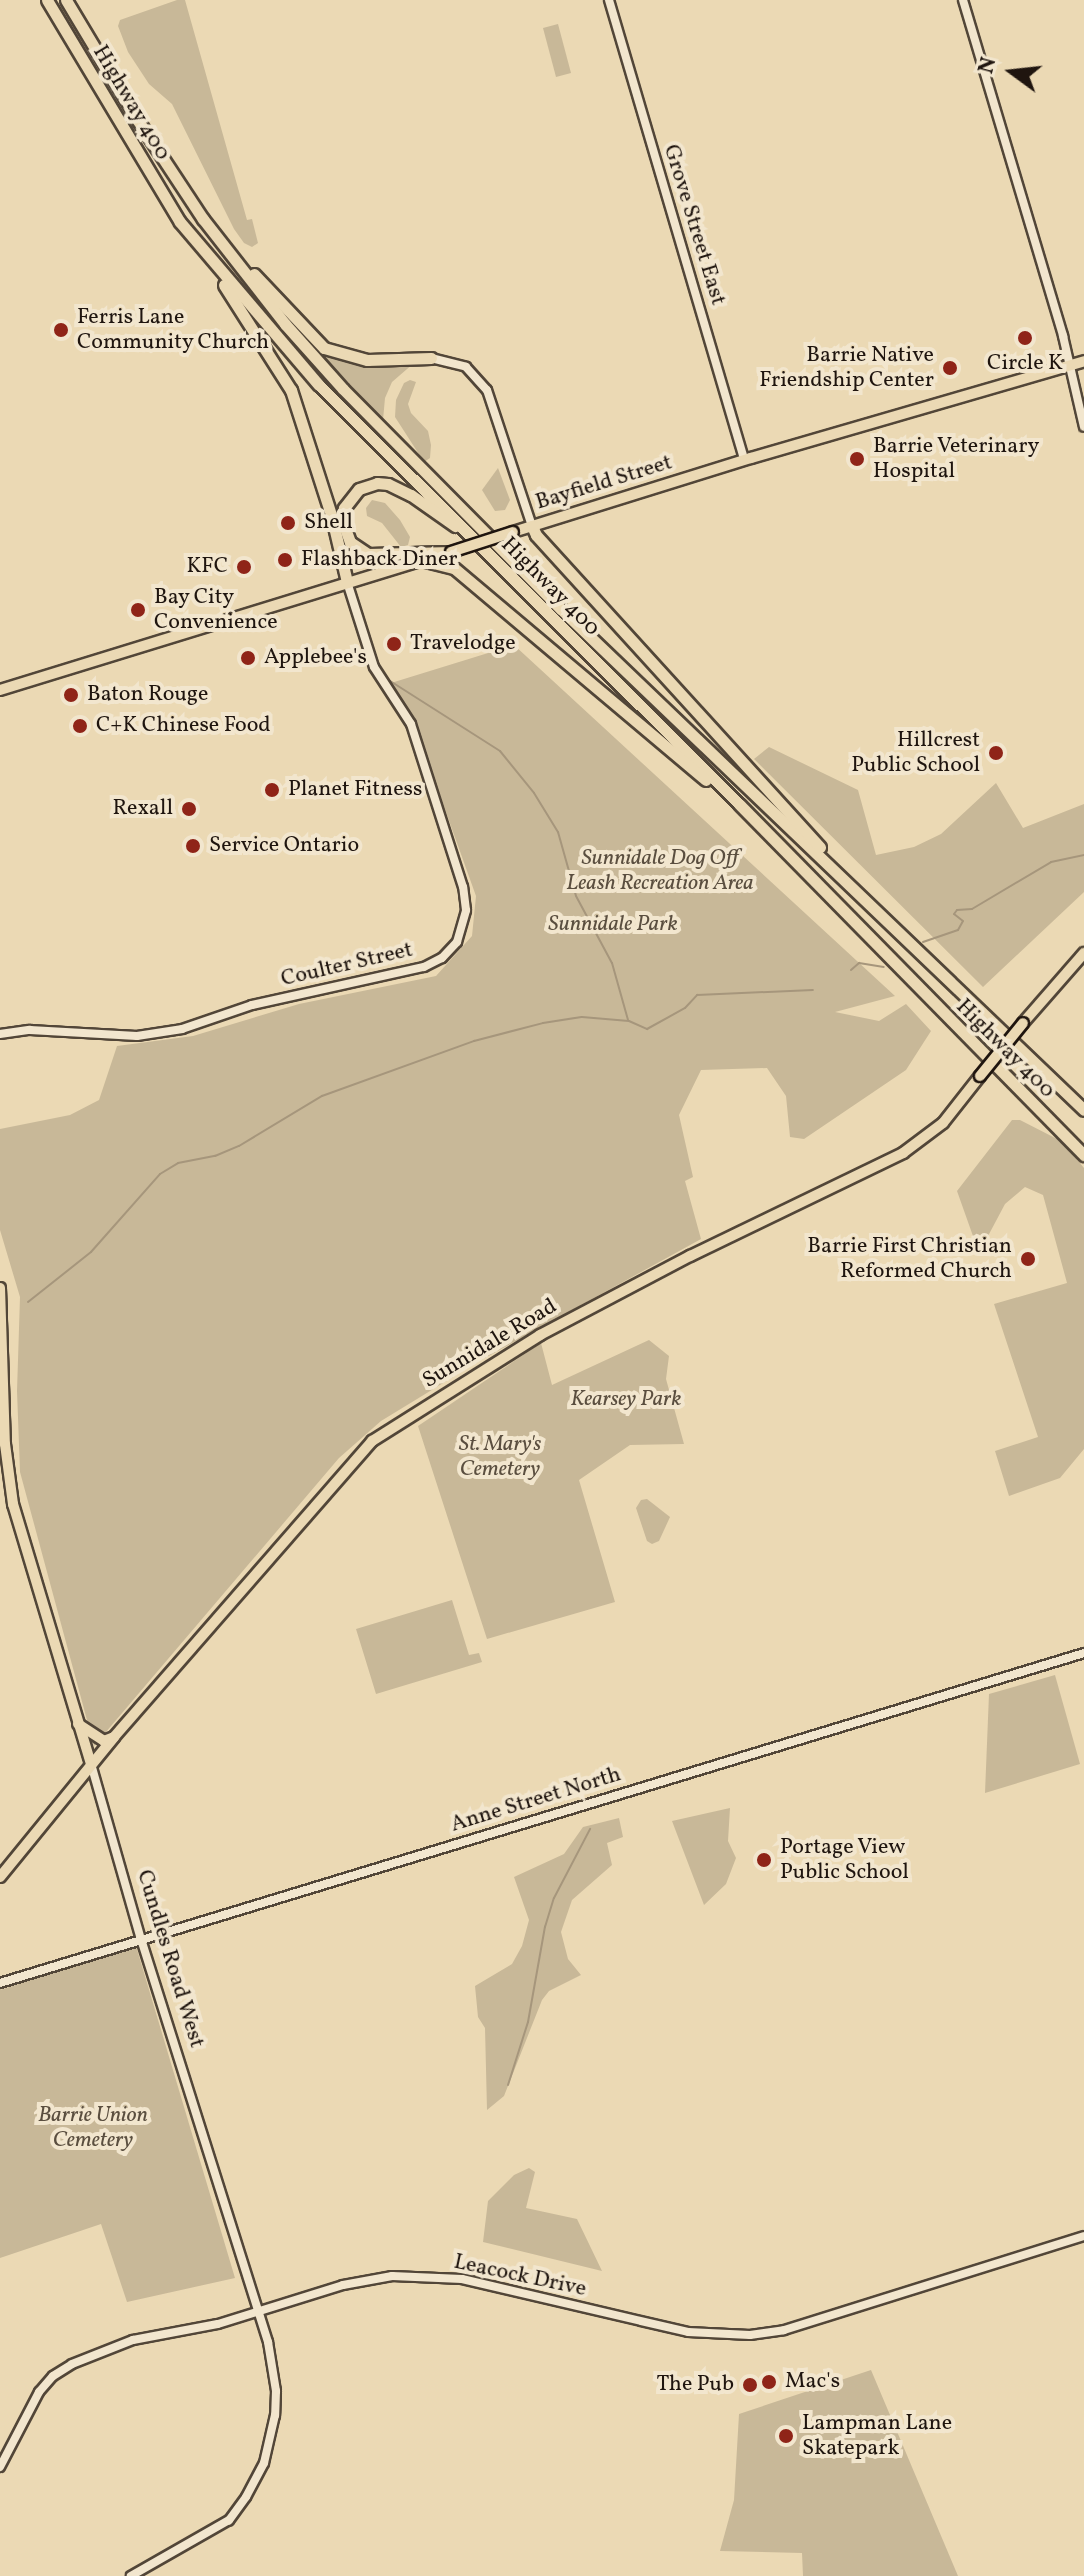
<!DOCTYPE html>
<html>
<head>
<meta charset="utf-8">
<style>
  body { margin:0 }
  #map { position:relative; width:1084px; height:2576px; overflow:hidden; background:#ebd9b4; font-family:Vollkorn,serif }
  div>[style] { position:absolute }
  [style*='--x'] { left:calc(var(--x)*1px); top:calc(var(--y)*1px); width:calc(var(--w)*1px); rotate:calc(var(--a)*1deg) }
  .green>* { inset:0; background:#c8b898 }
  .stream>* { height:2px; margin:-1px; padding:0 1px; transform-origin:1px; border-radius:1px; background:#a6967c }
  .roads { filter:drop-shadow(2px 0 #524638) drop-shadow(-2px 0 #524638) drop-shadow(0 2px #524638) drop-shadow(0 -2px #524638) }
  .minor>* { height:8px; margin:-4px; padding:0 4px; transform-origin:4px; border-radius:4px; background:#f2e6ce }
  .major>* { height:10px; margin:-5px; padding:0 5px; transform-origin:5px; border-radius:5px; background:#ebd9b4 }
  .highway>* { height:11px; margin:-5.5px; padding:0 5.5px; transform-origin:5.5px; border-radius:5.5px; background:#ebd9b4 }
  .bridges { filter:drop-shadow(2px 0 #1f150f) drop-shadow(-2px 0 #1f150f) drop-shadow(0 2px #1f150f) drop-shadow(0 -2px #1f150f) }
  .major-bridge>* { height:10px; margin:-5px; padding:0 5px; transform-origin:5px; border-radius:5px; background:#ebd9b4 }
  .dots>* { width:22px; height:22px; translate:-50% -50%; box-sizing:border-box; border:4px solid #f2e6ce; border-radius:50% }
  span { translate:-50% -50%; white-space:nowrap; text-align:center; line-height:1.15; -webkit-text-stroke:8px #f2e6ce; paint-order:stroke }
  .street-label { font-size:22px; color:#1f150f }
  .poi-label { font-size:22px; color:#1f150f }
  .left { translate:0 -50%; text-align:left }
  .right { translate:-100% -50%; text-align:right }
  .park-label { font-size:22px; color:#5a4e3f; font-style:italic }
  .north { position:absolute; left:972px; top:32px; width:80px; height:80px; -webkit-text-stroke:6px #f2e6ce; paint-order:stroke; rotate:285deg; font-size:22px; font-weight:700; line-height:32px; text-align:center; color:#1f150f }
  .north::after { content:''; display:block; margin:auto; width:28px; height:36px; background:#1f150f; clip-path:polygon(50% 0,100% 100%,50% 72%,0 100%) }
</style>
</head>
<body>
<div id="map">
  <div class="green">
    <div style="clip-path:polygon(177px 0,185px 0,247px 220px,252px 219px,258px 243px,252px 247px,244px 243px,234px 229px,172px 104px,149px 84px,128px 52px,118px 26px,120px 20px)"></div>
    <div style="clip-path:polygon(558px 24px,571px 73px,556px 77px,543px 28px)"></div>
    <div style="clip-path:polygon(317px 349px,345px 360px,414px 363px,392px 382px,385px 398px,383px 420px)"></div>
    <div style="clip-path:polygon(410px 380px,416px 382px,408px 404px,411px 413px,428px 431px,431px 445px,430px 458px,424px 462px,395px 417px,396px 400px,404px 383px)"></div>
    <div style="clip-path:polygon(498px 468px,510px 500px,505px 510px,495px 511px,482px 490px)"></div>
    <div style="clip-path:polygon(372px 500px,385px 503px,400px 520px,410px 537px,408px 545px,401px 547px,382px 523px,367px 516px,366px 508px)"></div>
    <div style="clip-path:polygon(514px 645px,895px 996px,835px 1012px,879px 1021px,906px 1004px,931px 1031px,906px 1070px,804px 1139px,790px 1137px,786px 1096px,767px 1068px,701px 1070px,679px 1115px,693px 1177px,685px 1181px,701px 1239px,476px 1363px,381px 1421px,339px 1458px,94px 1746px,20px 1472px,17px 1391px,20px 1297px,0 1230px,0 1129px,70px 1115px,99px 1100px,117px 1046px,193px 1036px,299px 1004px,436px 976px,472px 936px,476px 896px,414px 723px,391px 683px)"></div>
    <div style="clip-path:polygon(769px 747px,858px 790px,876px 855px,914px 847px,941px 834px,996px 783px,1023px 828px,1084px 804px,1084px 892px,983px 987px,754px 759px)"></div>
    <div style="clip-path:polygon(1012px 1120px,1020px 1120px,1061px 1141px,1084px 1168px,1084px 1449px,1060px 1478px,1009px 1496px,995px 1451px,1038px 1437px,994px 1304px,1067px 1283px,1043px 1195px,1025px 1187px,1005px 1204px,979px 1253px,957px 1191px)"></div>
    <div style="clip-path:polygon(649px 1340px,669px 1356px,666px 1379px,684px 1444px,630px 1445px,579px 1480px,615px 1602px,487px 1639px,418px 1426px,541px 1343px,552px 1385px)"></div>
    <div style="clip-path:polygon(647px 1499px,670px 1517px,659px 1541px,652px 1544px,647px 1541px,636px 1508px,641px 1500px)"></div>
    <div style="clip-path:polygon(452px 1600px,469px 1655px,479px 1653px,482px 1662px,376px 1694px,356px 1629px)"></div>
    <div style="clip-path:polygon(1055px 1675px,1080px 1764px,985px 1793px,989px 1694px)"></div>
    <div style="clip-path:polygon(730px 1808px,728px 1841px,736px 1858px,726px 1884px,704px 1905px,672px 1821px)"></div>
    <div style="clip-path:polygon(619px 1818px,623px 1837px,607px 1843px,612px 1865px,572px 1900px,561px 1932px,568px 1959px,581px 1975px,549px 1991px,542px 2000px,504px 2096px,487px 2110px,485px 2028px,478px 2017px,475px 1986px,512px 1964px,522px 1946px,529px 1920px,514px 1877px,564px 1854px,583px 1827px)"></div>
    <div style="clip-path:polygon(136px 1946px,235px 2278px,127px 2302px,101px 2224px,0 2258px,0 1990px)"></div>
    <div style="clip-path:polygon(529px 2168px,535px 2172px,526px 2208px,577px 2219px,602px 2271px,483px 2242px,488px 2201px,514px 2175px)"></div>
    <div style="clip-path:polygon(871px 2370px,958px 2576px,803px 2576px,802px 2553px,720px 2551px,734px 2500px,739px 2414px)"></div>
  </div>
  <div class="stream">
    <div style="--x:387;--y:679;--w:134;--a:32.5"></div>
    <div style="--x:500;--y:751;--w:54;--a:51"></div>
    <div style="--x:534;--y:793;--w:46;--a:58.4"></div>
    <div style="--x:558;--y:832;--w:66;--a:74.3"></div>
    <div style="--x:576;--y:896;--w:76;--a:61.8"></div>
    <div style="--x:612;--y:963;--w:59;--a:74.3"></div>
    <div style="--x:923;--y:942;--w:37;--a:-19"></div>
    <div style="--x:958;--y:930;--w:10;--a:-61"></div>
    <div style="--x:963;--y:921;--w:11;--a:-142"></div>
    <div style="--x:954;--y:914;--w:5;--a:-53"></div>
    <div style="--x:957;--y:910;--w:15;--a:-4"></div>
    <div style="--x:972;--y:909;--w:92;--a:-30.7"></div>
    <div style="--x:1051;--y:862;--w:34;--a:-12"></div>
    <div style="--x:851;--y:970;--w:11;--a:-41"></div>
    <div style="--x:859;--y:963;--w:25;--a:9"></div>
    <div style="--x:28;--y:1302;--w:80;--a:-38.4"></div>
    <div style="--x:91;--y:1252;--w:104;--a:-48.5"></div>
    <div style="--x:160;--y:1174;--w:21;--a:-31"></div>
    <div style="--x:178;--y:1163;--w:38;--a:-11"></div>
    <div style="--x:215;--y:1156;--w:26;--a:-23"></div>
    <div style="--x:239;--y:1146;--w:97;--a:-31.1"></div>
    <div style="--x:322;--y:1096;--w:162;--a:-19.9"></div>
    <div style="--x:474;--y:1041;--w:71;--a:-14.6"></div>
    <div style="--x:543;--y:1023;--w:39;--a:-9"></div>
    <div style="--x:582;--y:1017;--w:47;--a:4.9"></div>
    <div style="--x:629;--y:1021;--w:20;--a:24"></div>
    <div style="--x:647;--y:1029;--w:43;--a:-28.9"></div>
    <div style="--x:685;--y:1008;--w:18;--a:-47"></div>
    <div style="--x:697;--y:995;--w:116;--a:-2.5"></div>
    <div style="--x:508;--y:2085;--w:66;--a:-72.4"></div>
    <div style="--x:528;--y:2022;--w:97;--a:-79.9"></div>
    <div style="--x:545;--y:1927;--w:30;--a:-73"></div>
    <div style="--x:554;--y:1898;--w:78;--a:-62.4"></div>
  </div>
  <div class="roads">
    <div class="minor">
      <div style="--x:609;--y:0;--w:479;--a:73.6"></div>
      <div style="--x:963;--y:0;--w:351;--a:73.4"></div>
      <div style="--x:1063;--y:336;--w:93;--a:77"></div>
      <div style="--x:431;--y:358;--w:36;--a:14"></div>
      <div style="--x:466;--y:367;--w:31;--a:48"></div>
      <div style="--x:487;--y:390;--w:143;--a:71.7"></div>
      <div style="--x:0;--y:1034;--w:30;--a:-8"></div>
      <div style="--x:30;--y:1030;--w:107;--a:3.2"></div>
      <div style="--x:137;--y:1036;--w:46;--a:-8.8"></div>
      <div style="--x:182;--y:1029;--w:74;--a:-18.9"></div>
      <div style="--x:252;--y:1005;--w:176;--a:-12.5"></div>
      <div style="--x:424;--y:967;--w:20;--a:-27"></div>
      <div style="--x:442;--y:958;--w:22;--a:-47"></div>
      <div style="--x:457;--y:942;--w:33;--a:-74"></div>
      <div style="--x:466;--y:910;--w:23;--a:-97"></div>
      <div style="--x:463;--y:887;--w:171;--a:-107.7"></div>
      <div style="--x:411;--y:724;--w:68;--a:-123"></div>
      <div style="--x:374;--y:667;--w:89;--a:-107.6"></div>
      <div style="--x:91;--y:1764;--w:182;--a:74.1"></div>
      <div style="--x:141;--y:1939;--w:423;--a:72.5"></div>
      <div style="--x:268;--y:2342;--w:50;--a:80.7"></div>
      <div style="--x:276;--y:2391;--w:24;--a:92"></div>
      <div style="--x:275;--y:2415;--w:49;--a:102.9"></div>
      <div style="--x:264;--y:2463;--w:38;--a:118"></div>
      <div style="--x:246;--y:2497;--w:29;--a:126"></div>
      <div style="--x:229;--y:2520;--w:113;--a:150.3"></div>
      <div style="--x:0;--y:1983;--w:1133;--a:-16.93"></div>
      <div style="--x:0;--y:2467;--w:85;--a:-62.5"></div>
      <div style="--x:39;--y:2392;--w:21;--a:-49"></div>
      <div style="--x:53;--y:2376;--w:22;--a:-32"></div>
      <div style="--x:72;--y:2364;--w:66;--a:-21.5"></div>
      <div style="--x:133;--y:2340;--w:86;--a:-10.7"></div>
      <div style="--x:218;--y:2324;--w:131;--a:-17.3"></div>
      <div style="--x:343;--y:2285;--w:50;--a:-10.4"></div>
      <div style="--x:392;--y:2276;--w:70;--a:2.5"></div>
      <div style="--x:462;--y:2279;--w:232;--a:13.2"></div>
      <div style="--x:688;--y:2332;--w:62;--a:2.8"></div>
      <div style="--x:750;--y:2335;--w:34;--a:-8"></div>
      <div style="--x:784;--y:2330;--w:314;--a:-17.4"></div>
    </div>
    <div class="major">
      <div style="--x:513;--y:532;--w:249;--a:-17.3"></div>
      <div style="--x:751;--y:458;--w:347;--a:-16.2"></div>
      <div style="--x:0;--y:690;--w:446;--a:-17.1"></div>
      <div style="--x:1023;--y:1023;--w:93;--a:-48.9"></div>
      <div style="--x:0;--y:1288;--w:156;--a:88.2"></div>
      <div style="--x:5;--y:1444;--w:61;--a:82.4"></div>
      <div style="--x:13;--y:1504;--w:271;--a:73.3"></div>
      <div style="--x:78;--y:1724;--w:31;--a:33"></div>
      <div style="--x:104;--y:1741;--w:9;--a:-21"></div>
      <div style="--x:0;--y:1877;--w:181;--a:-50.8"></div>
      <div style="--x:114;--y:1737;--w:393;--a:-48.9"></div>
      <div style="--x:372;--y:1441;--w:199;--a:-32.2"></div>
      <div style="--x:540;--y:1335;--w:170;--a:-27.8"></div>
      <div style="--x:690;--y:1256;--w:237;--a:-25.8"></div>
      <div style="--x:903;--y:1153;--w:50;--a:-36.9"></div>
      <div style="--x:943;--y:1123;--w:60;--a:-51.8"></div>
    </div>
    <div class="highway">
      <div style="--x:47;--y:0;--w:259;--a:59.1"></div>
      <div style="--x:180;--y:222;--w:213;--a:49.6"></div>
      <div style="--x:318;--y:384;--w:596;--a:44.93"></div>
      <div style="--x:740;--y:805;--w:491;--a:45.5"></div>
      <div style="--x:66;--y:0;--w:142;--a:59.1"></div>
      <div style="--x:139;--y:122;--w:116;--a:56.6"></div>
      <div style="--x:203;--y:219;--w:133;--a:52"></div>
      <div style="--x:285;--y:324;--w:87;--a:48.3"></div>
      <div style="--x:343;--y:389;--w:310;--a:45.3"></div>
      <div style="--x:561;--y:609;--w:724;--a:43.77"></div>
      <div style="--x:254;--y:274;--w:102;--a:46.6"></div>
      <div style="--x:324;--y:348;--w:45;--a:15.6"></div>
      <div style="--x:367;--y:360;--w:64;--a:-1.8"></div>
      <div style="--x:224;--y:285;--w:125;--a:57.5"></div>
      <div style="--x:291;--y:390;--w:134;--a:72.2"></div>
      <div style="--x:332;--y:518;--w:66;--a:76.8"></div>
      <div style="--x:532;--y:526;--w:10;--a:66"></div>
      <div style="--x:536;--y:535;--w:422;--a:47.7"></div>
      <div style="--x:451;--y:552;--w:83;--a:178.6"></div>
      <div style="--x:368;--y:554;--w:22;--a:-146"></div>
      <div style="--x:350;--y:542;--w:23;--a:-110"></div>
      <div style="--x:342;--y:520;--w:12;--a:-81"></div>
      <div style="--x:344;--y:508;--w:24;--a:-52"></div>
      <div style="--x:359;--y:489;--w:19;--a:-18"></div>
      <div style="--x:377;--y:483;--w:11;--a:5"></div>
      <div style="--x:388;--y:484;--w:25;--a:26"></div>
      <div style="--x:411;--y:495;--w:54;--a:35.2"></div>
      <div style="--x:421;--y:560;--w:34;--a:14"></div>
      <div style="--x:454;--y:568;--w:329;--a:40.1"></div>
    </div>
  </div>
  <div class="bridges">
    <div class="major-bridge">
      <div style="--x:451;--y:552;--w:65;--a:-17.9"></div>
      <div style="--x:980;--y:1076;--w:68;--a:-50.9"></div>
    </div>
  </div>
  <div class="dots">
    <div style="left:61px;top:330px;background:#8f2418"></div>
    <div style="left:1025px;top:338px;background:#8f2418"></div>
    <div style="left:950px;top:368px;background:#8f2418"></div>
    <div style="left:857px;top:459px;background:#8f2418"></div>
    <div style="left:288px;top:523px;background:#8f2418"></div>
    <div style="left:285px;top:560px;background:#8f2418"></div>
    <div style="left:244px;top:567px;background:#8f2418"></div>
    <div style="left:138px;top:610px;background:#8f2418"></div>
    <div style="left:394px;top:644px;background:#8f2418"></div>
    <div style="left:248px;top:658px;background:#8f2418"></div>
    <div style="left:71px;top:695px;background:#8f2418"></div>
    <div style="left:80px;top:726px;background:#8f2418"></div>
    <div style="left:996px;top:753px;background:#8f2418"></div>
    <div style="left:272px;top:790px;background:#8f2418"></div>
    <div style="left:189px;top:809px;background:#8f2418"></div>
    <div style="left:193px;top:846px;background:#8f2418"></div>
    <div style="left:1028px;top:1259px;background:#8f2418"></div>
    <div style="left:764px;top:1860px;background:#8f2418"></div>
    <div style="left:769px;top:2382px;background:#8f2418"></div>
    <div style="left:750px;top:2385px;background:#8f2418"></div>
    <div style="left:786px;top:2436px;background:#8f2418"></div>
  </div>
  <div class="street-label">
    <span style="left:131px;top:103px;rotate:59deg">Highway 400</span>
    <span style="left:694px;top:225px;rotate:73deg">Grove Street East</span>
    <span style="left:604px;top:483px;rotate:-17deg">Bayfield Street</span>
    <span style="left:550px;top:587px;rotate:45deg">Highway 400</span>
    <span style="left:347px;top:965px;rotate:-13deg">Coulter Street</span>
    <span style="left:1005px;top:1049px;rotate:45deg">Highway 400</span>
    <span style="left:490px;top:1344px;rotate:-31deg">Sunnidale Road</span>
    <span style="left:536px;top:1800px;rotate:-17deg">Anne Street North</span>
    <span style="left:170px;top:1959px;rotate:73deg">Cundles Road West</span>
    <span style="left:520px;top:2276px;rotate:12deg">Leacock Drive</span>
  </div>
  <div class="poi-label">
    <span class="left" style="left:77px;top:330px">Ferris Lane<br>Community Church</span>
    <span class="right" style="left:934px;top:368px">Barrie Native<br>Friendship Center</span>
    <span style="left:1025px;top:364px">Circle K</span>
    <span class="left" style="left:873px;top:459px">Barrie Veterinary<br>Hospital</span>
    <span class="left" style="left:304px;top:523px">Shell</span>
    <span class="left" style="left:301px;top:560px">Flashback Diner</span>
    <span class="right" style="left:228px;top:567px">KFC</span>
    <span class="left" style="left:154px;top:610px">Bay City<br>Convenience</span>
    <span class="left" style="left:410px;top:644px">Travelodge</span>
    <span class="left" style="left:264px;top:658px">Applebee's</span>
    <span class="left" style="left:87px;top:695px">Baton Rouge</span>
    <span class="left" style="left:96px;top:726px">C+K Chinese Food</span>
    <span class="right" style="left:980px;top:753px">Hillcrest<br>Public School</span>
    <span class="left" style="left:288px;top:790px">Planet Fitness</span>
    <span class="right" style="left:173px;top:809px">Rexall</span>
    <span class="left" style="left:209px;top:846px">Service Ontario</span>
    <span class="right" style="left:1012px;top:1259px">Barrie First Christian<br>Reformed Church</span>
    <span class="left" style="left:780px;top:1860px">Portage View<br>Public School</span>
    <span class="left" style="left:785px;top:2382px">Mac's</span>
    <span class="right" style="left:734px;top:2385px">The Pub</span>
    <span class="left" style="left:802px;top:2436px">Lampman Lane<br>Skatepark</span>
  </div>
  <div class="park-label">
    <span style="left:660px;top:871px">Sunnidale Dog Off<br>Leash Recreation Area</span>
    <span style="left:613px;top:925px">Sunnidale Park</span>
    <span style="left:626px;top:1400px">Kearsey Park</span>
    <span style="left:500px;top:1457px">St. Mary's<br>Cemetery</span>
    <span style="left:93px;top:2128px">Barrie Union<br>Cemetery</span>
  </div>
  <div class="north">N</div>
</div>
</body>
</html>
